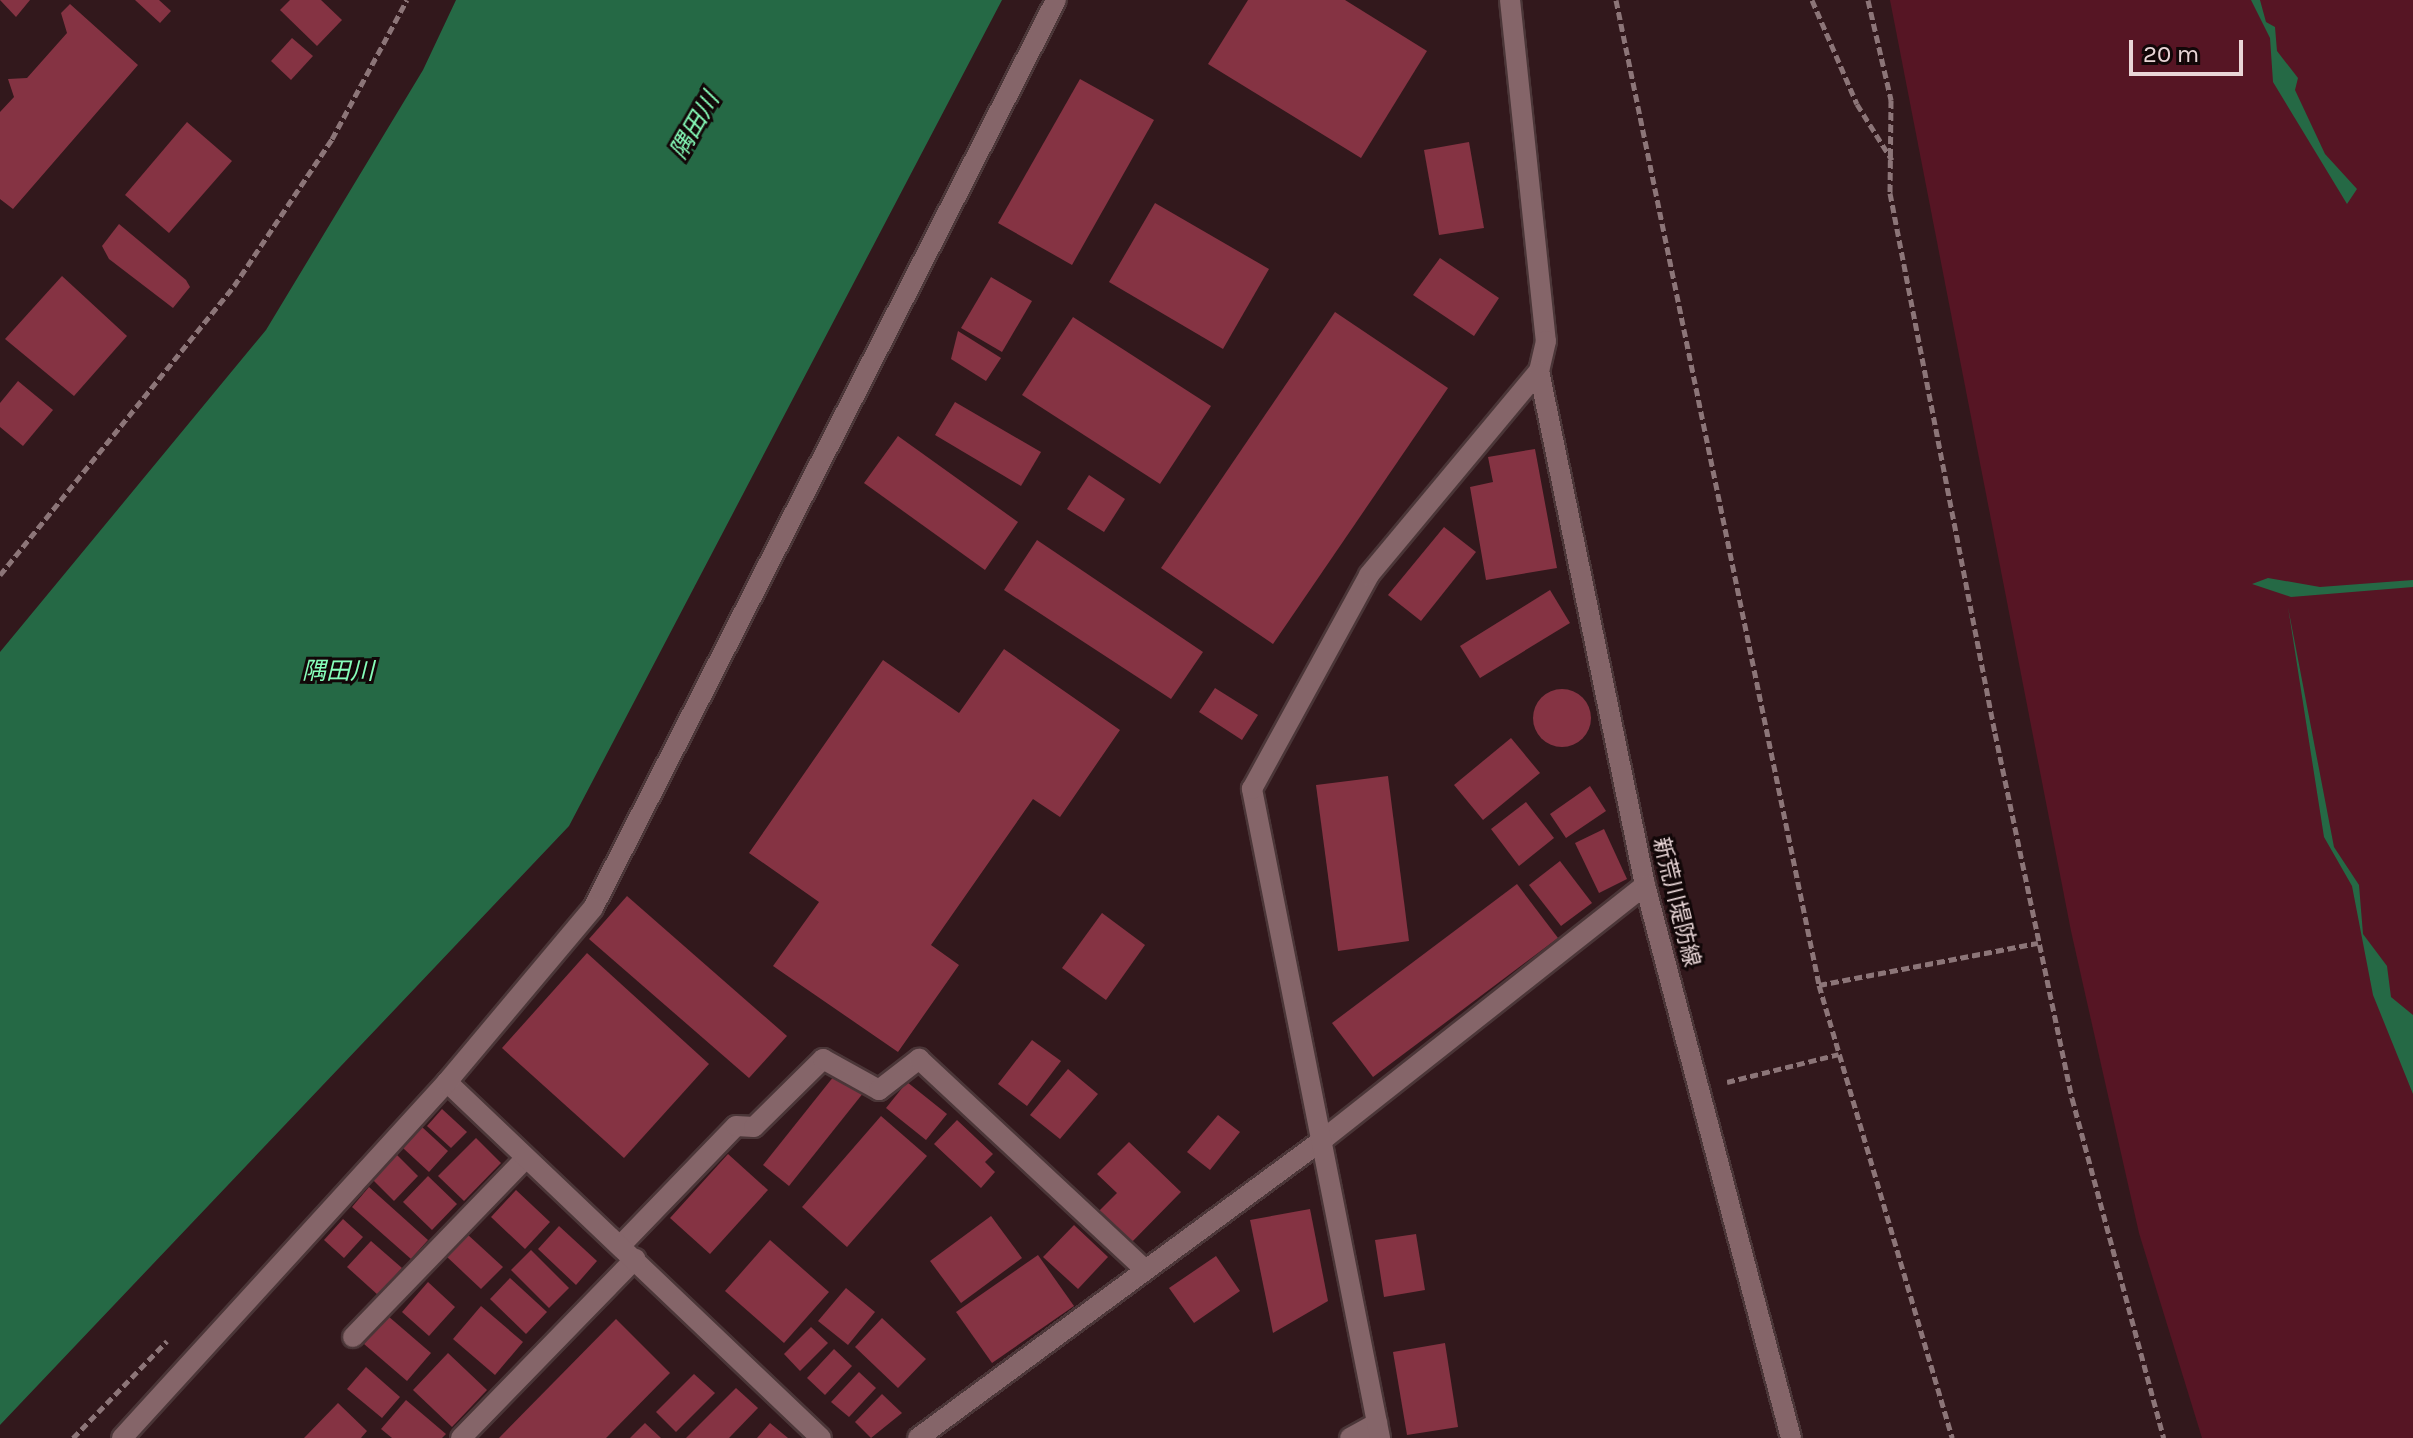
<!DOCTYPE html>
<html>
<head>
<meta charset="utf-8">
<style>
  body { margin:0 }
  #map { position:relative; width:2413px; height:1438px; overflow:hidden; background:#32181c; font-family:Karla,"Noto Sans JP",sans-serif }
  div>[style] { position:absolute }
  [style*='--x'] { left:calc(var(--x)*1px); top:calc(var(--y)*1px); width:calc(var(--w)*1px); rotate:calc(var(--a)*1deg) }
  .green>* { inset:0; background:#561524 }
  .water>* { inset:0; background:#256945 }
  .building>* { inset:0; background:#853343 }
  .round { border-radius:50% }
  .path>* { height:5px; margin-top:-2.5px; transform-origin:0; background:repeating-linear-gradient(90deg,#8c7578 0 8px,transparent 0 12px) }
  .roads { filter:drop-shadow(2px 0 #4b3638) drop-shadow(-2px 0 #4b3638) drop-shadow(0 2px #4b3638) drop-shadow(0 -2px #4b3638) }
  .service>* { height:20px; margin:-10px; padding:0 10px; transform-origin:10px; border-radius:10px; background:#856569 }
  .minor>* { height:20px; margin:-10px; padding:0 10px; transform-origin:10px; border-radius:10px; background:#856569 }
  .tertiary>* { height:20px; margin:-10px; padding:0 10px; transform-origin:10px; border-radius:10px; background:#856569 }
  span { translate:-50% -50%; white-space:nowrap; text-align:center; line-height:1.15; -webkit-text-stroke:6px #120708; paint-order:stroke }
  .street-label { font-size:22px; color:#e9d6d7 }
  .water-label { font-size:24px; color:#87feba; font-style:italic }
  .scale { position:absolute; left:2129px; top:40px; width:114px; height:36px; box-sizing:border-box; border:4px solid #e9d6d7; border-top:0; padding-left:10px; font-size:24px; line-height:28px; white-space:nowrap; color:#e9d6d7; -webkit-text-stroke:6px #120708; paint-order:stroke }
</style>
</head>
<body>
<div id="map">
  <div class="green">
    <div style="clip-path:polygon(1890px 0,2413px 0,2413px 1438px,2202px 1438px,2139px 1233px,2071px 931px)"></div>
  </div>
  <div class="water">
    <div style="clip-path:polygon(456px 0,1002px 0,569px 826px,0 1425px,0 652px,266px 330px,423px 70px)"></div>
    <div style="clip-path:polygon(2251px 0,2260px 0,2266px 22px,2275px 27px,2277px 51px,2298px 78px,2295px 90px,2325px 154px,2357px 189px,2347px 204px,2273px 82px,2270px 38px)"></div>
    <div style="clip-path:polygon(2268px 578px,2320px 587px,2413px 580px,2413px 587px,2291px 597px,2252px 584px)"></div>
    <div style="clip-path:polygon(2288px 607px,2334px 847px,2359px 885px,2363px 934px,2387px 966px,2391px 997px,2413px 1015px,2413px 1094px,2373px 995px,2352px 886px,2324px 837px)"></div>
  </div>
  <div class="building">
    <div style="clip-path:polygon(0 0,30px 0,16px 17px)"></div>
    <div style="clip-path:polygon(135px 0,159px 0,171px 11px,160px 23px)"></div>
    <div style="clip-path:polygon(290px 0,321px 0,342px 20px,317px 46px,280px 10px)"></div>
    <div style="clip-path:polygon(1248px 0,1345px 0,1427px 51px,1361px 158px,1208px 64px)"></div>
    <div style="clip-path:polygon(70px 4px,138px 65px,13px 209px,0 199px,0 112px,14px 97px,8px 79px,27px 78px,67px 33px,61px 13px)"></div>
    <div style="clip-path:polygon(292px 38px,313px 56px,291px 80px,271px 61px)"></div>
    <div style="clip-path:polygon(1080px 79px,1154px 120px,1072px 265px,998px 223px)"></div>
    <div style="clip-path:polygon(187px 122px,232px 161px,169px 233px,125px 195px)"></div>
    <div style="clip-path:polygon(1469px 142px,1484px 228px,1439px 235px,1424px 150px)"></div>
    <div style="clip-path:polygon(1155px 203px,1269px 269px,1223px 349px,1109px 282px)"></div>
    <div style="clip-path:polygon(119px 224px,186px 280px,190px 287px,173px 308px,109px 259px,102px 246px)"></div>
    <div style="clip-path:polygon(1440px 258px,1499px 298px,1474px 336px,1413px 295px)"></div>
    <div style="clip-path:polygon(62px 276px,127px 336px,74px 396px,5px 339px)"></div>
    <div style="clip-path:polygon(991px 277px,1032px 301px,1002px 352px,961px 328px)"></div>
    <div style="clip-path:polygon(1335px 312px,1448px 388px,1273px 644px,1161px 568px)"></div>
    <div style="clip-path:polygon(1073px 317px,1211px 406px,1160px 484px,1022px 395px)"></div>
    <div style="clip-path:polygon(958px 331px,1001px 358px,986px 381px,951px 359px)"></div>
    <div style="clip-path:polygon(18px 381px,53px 410px,23px 446px,0 427px,0 403px)"></div>
    <div style="clip-path:polygon(955px 402px,1041px 452px,1021px 486px,935px 435px)"></div>
    <div style="clip-path:polygon(898px 436px,1018px 522px,985px 570px,864px 483px)"></div>
    <div style="clip-path:polygon(1535px 449px,1557px 568px,1486px 580px,1470px 487px,1493px 482px,1488px 457px)"></div>
    <div style="clip-path:polygon(1089px 475px,1125px 499px,1104px 532px,1067px 509px)"></div>
    <div style="clip-path:polygon(1444px 527px,1476px 552px,1421px 621px,1388px 595px)"></div>
    <div style="clip-path:polygon(1037px 540px,1203px 652px,1171px 699px,1004px 590px)"></div>
    <div style="clip-path:polygon(1550px 590px,1570px 623px,1480px 678px,1460px 646px)"></div>
    <div style="clip-path:polygon(1004px 649px,1120px 730px,1060px 817px,1033px 799px,931px 945px,959px 965px,898px 1052px,773px 966px,819px 902px,749px 853px,883px 660px,959px 713px)"></div>
    <div style="clip-path:polygon(1215px 688px,1258px 715px,1242px 740px,1199px 712px)"></div>
    <div class="round" style="left:1533px;top:689px;width:58px;height:58px"></div>
    <div style="clip-path:polygon(1511px 738px,1540px 773px,1483px 820px,1454px 785px)"></div>
    <div style="clip-path:polygon(1388px 776px,1409px 941px,1338px 951px,1316px 785px)"></div>
    <div style="clip-path:polygon(1590px 786px,1606px 811px,1566px 838px,1550px 814px)"></div>
    <div style="clip-path:polygon(1526px 802px,1554px 838px,1519px 866px,1491px 829px)"></div>
    <div style="clip-path:polygon(1604px 829px,1627px 879px,1599px 893px,1575px 843px)"></div>
    <div style="clip-path:polygon(1560px 861px,1592px 903px,1561px 926px,1529px 885px)"></div>
    <div style="clip-path:polygon(1517px 884px,1558px 938px,1373px 1077px,1332px 1023px)"></div>
    <div style="clip-path:polygon(627px 896px,787px 1036px,749px 1078px,589px 939px)"></div>
    <div style="clip-path:polygon(1102px 913px,1145px 945px,1106px 1000px,1062px 968px)"></div>
    <div style="clip-path:polygon(587px 953px,709px 1064px,624px 1158px,502px 1048px)"></div>
    <div style="clip-path:polygon(1032px 1040px,1061px 1061px,1027px 1106px,998px 1084px)"></div>
    <div style="clip-path:polygon(1068px 1069px,1098px 1094px,1060px 1139px,1030px 1115px)"></div>
    <div style="clip-path:polygon(838px 1071px,864px 1092px,789px 1186px,763px 1165px)"></div>
    <div style="clip-path:polygon(907px 1082px,947px 1114px,926px 1140px,886px 1108px)"></div>
    <div style="clip-path:polygon(442px 1109px,467px 1132px,451px 1148px,427px 1126px)"></div>
    <div style="clip-path:polygon(1218px 1115px,1240px 1132px,1210px 1170px,1187px 1152px)"></div>
    <div style="clip-path:polygon(881px 1116px,927px 1156px,847px 1247px,802px 1207px)"></div>
    <div style="clip-path:polygon(957px 1120px,993px 1154px,985px 1162px,995px 1172px,981px 1188px,934px 1144px)"></div>
    <div style="clip-path:polygon(422px 1127px,448px 1151px,429px 1172px,403px 1148px)"></div>
    <div style="clip-path:polygon(476px 1138px,501px 1163px,464px 1201px,438px 1176px)"></div>
    <div style="clip-path:polygon(1129px 1142px,1181px 1192px,1129px 1245px,1097px 1213px,1117px 1193px,1097px 1174px)"></div>
    <div style="clip-path:polygon(396px 1154px,418px 1176px,394px 1201px,372px 1179px)"></div>
    <div style="clip-path:polygon(728px 1154px,768px 1190px,710px 1254px,670px 1218px)"></div>
    <div style="clip-path:polygon(428px 1176px,457px 1204px,432px 1230px,403px 1202px)"></div>
    <div style="clip-path:polygon(369px 1187px,428px 1240px,411px 1259px,352px 1207px)"></div>
    <div style="clip-path:polygon(516px 1190px,550px 1222px,525px 1249px,491px 1217px)"></div>
    <div style="clip-path:polygon(1310px 1209px,1328px 1301px,1273px 1333px,1250px 1220px)"></div>
    <div style="clip-path:polygon(991px 1216px,1022px 1258px,961px 1303px,930px 1261px)"></div>
    <div style="clip-path:polygon(343px 1219px,363px 1237px,344px 1258px,324px 1240px)"></div>
    <div style="clip-path:polygon(1074px 1225px,1108px 1257px,1078px 1289px,1043px 1257px)"></div>
    <div style="clip-path:polygon(559px 1226px,597px 1261px,576px 1285px,538px 1249px)"></div>
    <div style="clip-path:polygon(467px 1234px,503px 1267px,481px 1289px,446px 1256px)"></div>
    <div style="clip-path:polygon(1416px 1234px,1425px 1290px,1384px 1297px,1375px 1240px)"></div>
    <div style="clip-path:polygon(770px 1240px,829px 1292px,784px 1343px,725px 1291px)"></div>
    <div style="clip-path:polygon(371px 1241px,402px 1268px,378px 1295px,347px 1267px)"></div>
    <div style="clip-path:polygon(531px 1250px,569px 1288px,549px 1308px,511px 1270px)"></div>
    <div style="clip-path:polygon(1038px 1255px,1074px 1306px,992px 1363px,956px 1312px)"></div>
    <div style="clip-path:polygon(1216px 1256px,1240px 1291px,1194px 1323px,1169px 1288px)"></div>
    <div style="clip-path:polygon(510px 1278px,547px 1312px,526px 1334px,490px 1299px)"></div>
    <div style="clip-path:polygon(428px 1282px,455px 1307px,429px 1336px,402px 1312px)"></div>
    <div style="clip-path:polygon(846px 1288px,875px 1312px,848px 1345px,818px 1321px)"></div>
    <div style="clip-path:polygon(481px 1306px,523px 1342px,495px 1375px,453px 1339px)"></div>
    <div style="clip-path:polygon(388px 1316px,431px 1353px,407px 1381px,364px 1344px)"></div>
    <div style="clip-path:polygon(882px 1318px,926px 1359px,898px 1388px,855px 1347px)"></div>
    <div style="clip-path:polygon(616px 1319px,670px 1373px,606px 1438px,499px 1438px)"></div>
    <div style="clip-path:polygon(811px 1327px,828px 1343px,800px 1371px,784px 1354px)"></div>
    <div style="clip-path:polygon(1445px 1343px,1458px 1427px,1407px 1435px,1393px 1352px)"></div>
    <div style="clip-path:polygon(834px 1349px,852px 1366px,825px 1395px,807px 1378px)"></div>
    <div style="clip-path:polygon(448px 1353px,487px 1390px,452px 1427px,413px 1390px)"></div>
    <div style="clip-path:polygon(366px 1367px,400px 1397px,382px 1418px,347px 1389px)"></div>
    <div style="clip-path:polygon(859px 1372px,876px 1388px,849px 1417px,831px 1402px)"></div>
    <div style="clip-path:polygon(694px 1374px,715px 1393px,676px 1432px,656px 1412px)"></div>
    <div style="clip-path:polygon(736px 1388px,758px 1408px,729px 1438px,686px 1438px)"></div>
    <div style="clip-path:polygon(882px 1394px,902px 1413px,871px 1438px,855px 1422px)"></div>
    <div style="clip-path:polygon(406px 1400px,446px 1434px,442px 1438px,392px 1438px,381px 1429px)"></div>
    <div style="clip-path:polygon(338px 1403px,367px 1431px,361px 1438px,304px 1438px)"></div>
    <div style="clip-path:polygon(645px 1423px,661px 1438px,630px 1438px)"></div>
    <div style="clip-path:polygon(770px 1423px,788px 1438px,757px 1438px)"></div>
  </div>
  <div class="path">
    <div style="--x:1616;--y:0;--w:1006;--a:78.35"></div>
    <div style="--x:1819;--y:985;--w:472;--a:73.6"></div>
    <div style="--x:1812;--y:0;--w:113;--a:66.6"></div>
    <div style="--x:1857;--y:104;--w:66;--a:58"></div>
    <div style="--x:1868;--y:0;--w:103;--a:77"></div>
    <div style="--x:1891;--y:100;--w:93;--a:90.6"></div>
    <div style="--x:1890;--y:193;--w:550;--a:79"></div>
    <div style="--x:1995;--y:733;--w:373;--a:78.1"></div>
    <div style="--x:2072;--y:1098;--w:352;--a:74.9"></div>
    <div style="--x:0;--y:575;--w:372;--a:-51"></div>
    <div style="--x:234;--y:286;--w:177;--a:-56.3"></div>
    <div style="--x:332;--y:139;--w:158;--a:-61.7"></div>
    <div style="--x:1819;--y:985;--w:223;--a:-10.9"></div>
    <div style="--x:1727;--y:1082;--w:115;--a:-14"></div>
    <div style="--x:73;--y:1438;--w:135;--a:-45.9"></div>
  </div>
  <div class="roads">
    <div class="service">
      <div style="--x:1510;--y:0;--w:343;--a:84"></div>
      <div style="--x:1546;--y:341;--w:31;--a:103"></div>
      <div style="--x:593;--y:908;--w:1019;--a:-62.98"></div>
      <div style="--x:621;--y:1245;--w:165;--a:-46"></div>
      <div style="--x:736;--y:1126;--w:18;--a:3"></div>
      <div style="--x:754;--y:1127;--w:97;--a:-44.6"></div>
      <div style="--x:823;--y:1059;--w:64;--a:29"></div>
      <div style="--x:879;--y:1090;--w:51;--a:-37.8"></div>
      <div style="--x:919;--y:1059;--w:309;--a:43"></div>
      <div style="--x:353;--y:1337;--w:249;--a:-46"></div>
      <div style="--x:461;--y:1438;--w:250;--a:-45.8"></div>
      <div style="--x:1350;--y:1438;--w:31;--a:-29"></div>
    </div>
    <div class="minor">
      <div style="--x:447;--y:1082;--w:516;--a:43.59"></div>
      <div style="--x:122;--y:1438;--w:482;--a:-47.6"></div>
      <div style="--x:447;--y:1082;--w:227;--a:-50"></div>
      <div style="--x:918;--y:1438;--w:506;--a:-36.39"></div>
      <div style="--x:1325;--y:1138;--w:408;--a:-38.3"></div>
      <div style="--x:1380;--y:1438;--w:662;--a:-101.16"></div>
      <div style="--x:1252;--y:789;--w:244;--a:-61.3"></div>
      <div style="--x:1369;--y:575;--w:266;--a:-50.2"></div>
    </div>
    <div class="tertiary">
      <div style="--x:1539;--y:371;--w:525;--a:78.35"></div>
      <div style="--x:1645;--y:885;--w:572;--a:75.21"></div>
    </div>
  </div>
  <div class="street-label">
    <span style="left:1676px;top:902px;rotate:76deg">新荒川堤防線</span>
  </div>
  <div class="water-label">
    <span style="left:695px;top:126px;rotate:-60deg">隅田川</span>
    <span style="left:338px;top:672px">隅田川</span>
  </div>
  <div class="scale">20 m</div>
</div>
</body>
</html>
